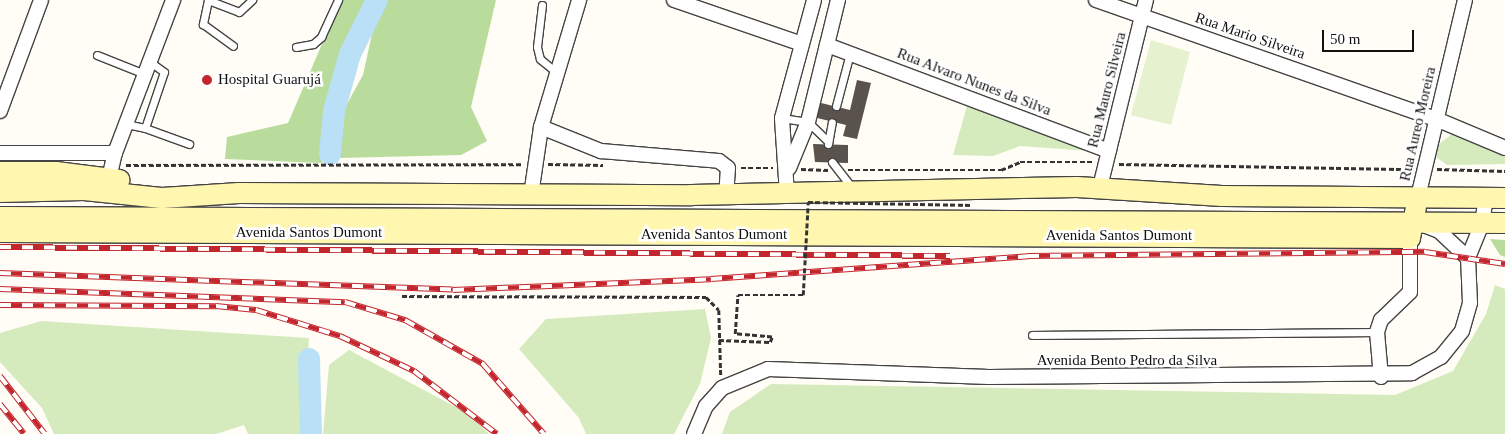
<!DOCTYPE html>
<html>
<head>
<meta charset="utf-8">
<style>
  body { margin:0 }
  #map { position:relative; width:1505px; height:434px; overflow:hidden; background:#fffdf5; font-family:Georgia,serif }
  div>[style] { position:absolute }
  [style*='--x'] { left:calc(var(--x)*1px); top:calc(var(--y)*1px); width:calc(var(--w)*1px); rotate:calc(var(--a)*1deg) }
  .green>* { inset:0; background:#d5ebbd }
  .forest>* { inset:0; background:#b9dc9c }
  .pitch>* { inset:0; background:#e6f2cf }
  .river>* { height:22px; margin:-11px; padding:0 11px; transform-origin:11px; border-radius:11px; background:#b9e0f7 }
  .building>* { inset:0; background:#5a524d }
  .path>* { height:2.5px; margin-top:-1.25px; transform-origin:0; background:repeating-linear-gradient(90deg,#333 0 5px,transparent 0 7.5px) }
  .roads { filter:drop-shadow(1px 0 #444) drop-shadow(-1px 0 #444) drop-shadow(0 1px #444) drop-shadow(0 -1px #444) }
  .lane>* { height:7px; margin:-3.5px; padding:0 3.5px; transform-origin:3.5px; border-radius:3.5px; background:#fff }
  .street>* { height:14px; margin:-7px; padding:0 7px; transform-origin:7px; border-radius:7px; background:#fff }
  .secondary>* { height:20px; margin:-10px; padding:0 10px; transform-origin:10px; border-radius:10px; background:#fff6b0 }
  .rail>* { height:5.5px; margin-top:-2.75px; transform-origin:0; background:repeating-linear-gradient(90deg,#fff 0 11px,#c4262e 0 22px); box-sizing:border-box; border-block:1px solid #c4262e }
  .path-bridge>* { height:2.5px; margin-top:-1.25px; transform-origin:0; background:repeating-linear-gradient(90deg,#333 0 5px,transparent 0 7.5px) }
  .dots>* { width:14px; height:14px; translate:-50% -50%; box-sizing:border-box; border:2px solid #fff; border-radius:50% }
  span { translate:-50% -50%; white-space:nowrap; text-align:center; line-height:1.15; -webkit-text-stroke:5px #fff; paint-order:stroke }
  .street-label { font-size:15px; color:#111 }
  .poi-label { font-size:15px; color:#111 }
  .left { translate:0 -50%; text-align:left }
  .scale { position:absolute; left:1322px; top:30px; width:92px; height:22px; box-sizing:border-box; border:2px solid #111; border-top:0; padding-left:6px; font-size:15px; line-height:18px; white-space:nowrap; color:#111; -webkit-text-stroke:4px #fff; paint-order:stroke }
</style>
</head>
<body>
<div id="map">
  <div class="green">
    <div style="clip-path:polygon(967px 106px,1090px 147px,1090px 151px,1020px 146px,993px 156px,953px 155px)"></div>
    <div style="clip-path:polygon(1453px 133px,1505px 151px,1505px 164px,1447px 165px,1436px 157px,1438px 145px)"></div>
    <div style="clip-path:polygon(1495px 285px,1505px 289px,1505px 434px,722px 434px,730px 412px,771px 384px,1395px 395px,1453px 371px,1486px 314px)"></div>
    <div style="clip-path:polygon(705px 309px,711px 338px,700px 384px,674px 434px,586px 434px,579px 418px,519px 349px,546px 319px)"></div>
    <div style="clip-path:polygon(41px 321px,309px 338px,304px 434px,248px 434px,244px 425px,216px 434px,54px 434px,42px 408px,0 362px,0 333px)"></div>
    <div style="clip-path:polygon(349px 350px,467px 413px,489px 434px,323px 434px,329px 365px)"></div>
  </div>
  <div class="forest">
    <div style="clip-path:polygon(341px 0,368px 0,367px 18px,332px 96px,322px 163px,225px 159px,227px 137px,288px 123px)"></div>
    <div style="clip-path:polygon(388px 0,496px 0,471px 107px,487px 141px,461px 155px,339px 158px,342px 113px,363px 75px,372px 34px)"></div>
    <div style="clip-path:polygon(1490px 239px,1505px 240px,1505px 257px,1500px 255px)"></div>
  </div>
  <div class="pitch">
    <div style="clip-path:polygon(1151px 40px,1190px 52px,1171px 125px,1131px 115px)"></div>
  </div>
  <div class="river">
    <div style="--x:330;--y:154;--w:43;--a:-84.7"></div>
    <div style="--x:334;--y:111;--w:59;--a:-74.3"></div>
    <div style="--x:350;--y:54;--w:60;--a:-63.4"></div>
    <div style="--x:309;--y:359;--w:75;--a:88.5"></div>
  </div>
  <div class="building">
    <div style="clip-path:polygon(857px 80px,871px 83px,857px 139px,843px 136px,846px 125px,813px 117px,817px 102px,850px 110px)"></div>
    <div style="clip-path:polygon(813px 144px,848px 145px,848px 163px,815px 162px)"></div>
  </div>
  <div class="path">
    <div style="--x:548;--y:164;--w:55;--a:1"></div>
    <div style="--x:1119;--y:164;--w:295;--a:1"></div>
    <div style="--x:126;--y:165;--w:397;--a:-0.1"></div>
    <div style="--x:741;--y:168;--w:32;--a:0"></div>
    <div style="--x:801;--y:169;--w:27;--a:2"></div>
    <div style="--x:1437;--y:169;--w:68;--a:1.7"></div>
    <div style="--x:848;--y:170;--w:153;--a:0"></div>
    <div style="--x:1001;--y:170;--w:21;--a:-23"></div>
    <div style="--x:1020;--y:162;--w:74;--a:0"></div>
    <div style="--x:402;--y:296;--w:304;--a:0.2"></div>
    <div style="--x:706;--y:297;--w:18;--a:45"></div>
    <div style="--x:719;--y:310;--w:66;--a:88.3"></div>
  </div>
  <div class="roads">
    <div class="lane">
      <div style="--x:208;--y:0;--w:25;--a:102"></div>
      <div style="--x:203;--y:24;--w:37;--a:36"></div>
      <div style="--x:208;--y:0;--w:33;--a:21"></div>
      <div style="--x:239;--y:12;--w:18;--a:-43"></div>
      <div style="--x:542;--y:5;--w:42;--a:96.8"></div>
      <div style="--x:537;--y:47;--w:12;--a:76"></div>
      <div style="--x:540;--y:59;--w:22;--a:39"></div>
      <div style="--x:296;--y:47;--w:17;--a:-10"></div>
      <div style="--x:313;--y:44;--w:11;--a:-41"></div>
      <div style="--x:321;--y:37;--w:41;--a:-65.3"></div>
      <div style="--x:97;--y:55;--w:52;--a:21.6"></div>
      <div style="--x:836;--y:106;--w:55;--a:-75.2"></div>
      <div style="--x:782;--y:118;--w:26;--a:9"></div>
      <div style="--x:808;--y:122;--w:28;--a:44"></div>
      <div style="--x:126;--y:124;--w:19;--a:12"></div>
      <div style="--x:145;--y:128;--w:59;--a:-71.3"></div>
      <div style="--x:164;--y:72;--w:17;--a:-144"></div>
      <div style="--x:145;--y:128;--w:47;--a:20"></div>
      <div style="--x:828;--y:144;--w:22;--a:-80"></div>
      <div style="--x:832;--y:162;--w:33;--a:52"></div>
      <div style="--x:1032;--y:335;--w:345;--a:-0.5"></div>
    </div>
    <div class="street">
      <div style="--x:674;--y:0;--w:135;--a:19"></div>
      <div style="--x:1096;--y:0;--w:360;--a:19.3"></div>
      <div style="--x:1436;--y:119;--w:75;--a:22.8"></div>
      <div style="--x:827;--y:45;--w:301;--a:20.6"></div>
      <div style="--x:0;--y:111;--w:118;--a:-69.7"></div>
      <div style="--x:541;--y:127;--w:65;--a:21.8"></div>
      <div style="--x:601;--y:151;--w:118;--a:4.8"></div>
      <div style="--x:719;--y:161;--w:11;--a:38"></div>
      <div style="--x:728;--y:168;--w:26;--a:94"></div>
      <div style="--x:0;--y:153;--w:115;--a:0"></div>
      <div style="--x:789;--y:168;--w:50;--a:-67.6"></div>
      <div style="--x:808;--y:122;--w:126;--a:-76.2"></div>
      <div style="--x:107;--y:187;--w:35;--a:-77"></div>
      <div style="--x:115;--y:153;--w:164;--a:-69.2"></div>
      <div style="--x:1100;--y:187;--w:193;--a:-76.2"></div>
      <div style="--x:787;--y:194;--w:76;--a:-93.8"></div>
      <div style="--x:782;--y:118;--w:122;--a:-74.8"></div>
      <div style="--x:531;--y:195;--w:69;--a:-81.6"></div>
      <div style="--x:541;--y:127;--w:133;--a:-73.3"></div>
      <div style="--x:1418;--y:197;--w:203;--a:-76.6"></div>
      <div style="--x:1426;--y:226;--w:14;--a:21"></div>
      <div style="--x:1439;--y:231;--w:40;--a:43"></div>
      <div style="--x:1381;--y:377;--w:45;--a:-95.1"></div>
      <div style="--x:1377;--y:332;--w:13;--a:-72"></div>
      <div style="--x:1381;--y:320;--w:40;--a:-44"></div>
      <div style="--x:1410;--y:292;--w:54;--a:-90"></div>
      <div style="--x:694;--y:434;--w:30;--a:-67"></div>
      <div style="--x:706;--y:406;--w:24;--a:-48"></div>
      <div style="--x:722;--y:388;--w:50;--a:-22.4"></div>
      <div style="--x:768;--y:369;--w:221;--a:2.1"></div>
      <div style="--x:989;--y:377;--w:423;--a:-0.5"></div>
      <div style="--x:1412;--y:373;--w:33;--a:-29"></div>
      <div style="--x:1441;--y:357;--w:33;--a:-51"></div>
      <div style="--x:1462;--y:331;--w:29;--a:-74"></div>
      <div style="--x:1470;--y:303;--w:45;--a:-92.5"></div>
      <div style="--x:1468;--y:258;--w:38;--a:-68"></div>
      <div style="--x:1482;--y:223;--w:25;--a:-81"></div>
    </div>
    <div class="secondary">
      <div style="--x:0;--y:172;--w:56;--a:0"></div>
      <div style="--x:56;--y:172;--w:64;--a:7.1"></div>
      <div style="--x:0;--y:192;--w:84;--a:-1.4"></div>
      <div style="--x:84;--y:190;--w:78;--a:5.9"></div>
      <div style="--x:162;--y:198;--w:77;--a:-3.7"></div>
      <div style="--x:239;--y:193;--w:452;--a:0.3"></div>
      <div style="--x:691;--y:195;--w:386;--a:-1.2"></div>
      <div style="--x:1077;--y:187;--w:145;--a:3.6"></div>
      <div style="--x:1222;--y:196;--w:283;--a:0.4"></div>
      <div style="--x:0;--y:217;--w:1505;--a:0.23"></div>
      <div style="--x:0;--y:232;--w:1410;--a:0.24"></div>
      <div style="--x:1410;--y:238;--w:31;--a:-79"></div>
    </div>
  </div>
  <div class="rail">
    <div style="--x:0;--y:247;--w:950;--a:0.54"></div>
    <div style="--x:0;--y:273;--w:453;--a:2.1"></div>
    <div style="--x:453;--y:290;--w:258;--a:-2.4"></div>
    <div style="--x:711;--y:279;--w:318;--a:-4.1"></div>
    <div style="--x:1028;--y:256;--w:397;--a:-0.6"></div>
    <div style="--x:1425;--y:252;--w:81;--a:8.5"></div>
    <div style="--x:0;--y:289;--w:345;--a:2.2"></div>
    <div style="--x:345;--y:302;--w:63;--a:16.7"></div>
    <div style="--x:405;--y:320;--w:90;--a:29.4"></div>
    <div style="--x:483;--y:364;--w:93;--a:48.9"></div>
    <div style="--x:0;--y:305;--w:216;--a:0.3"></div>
    <div style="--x:216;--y:306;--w:40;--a:5.7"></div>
    <div style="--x:256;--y:310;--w:88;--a:17.2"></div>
    <div style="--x:340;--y:336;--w:82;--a:25.3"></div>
    <div style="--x:414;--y:371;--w:104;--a:37.2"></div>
    <div style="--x:0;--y:376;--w:73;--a:52.2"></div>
    <div style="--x:0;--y:404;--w:38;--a:51"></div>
  </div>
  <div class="path-bridge">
    <div style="--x:719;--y:340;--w:51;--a:2.2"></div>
    <div style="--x:770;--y:342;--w:5;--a:-68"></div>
    <div style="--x:772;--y:337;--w:37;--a:-175"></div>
    <div style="--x:735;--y:334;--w:39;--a:-86"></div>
    <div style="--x:738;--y:295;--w:65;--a:0"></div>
    <div style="--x:803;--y:295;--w:93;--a:-86.9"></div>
    <div style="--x:808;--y:202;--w:165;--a:1"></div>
  </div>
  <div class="dots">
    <div style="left:207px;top:80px;background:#c4262e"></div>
  </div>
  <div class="street-label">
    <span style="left:1250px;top:36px;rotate:19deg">Rua Mario Silveira</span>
    <span style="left:974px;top:82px;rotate:21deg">Rua Alvaro Nunes da Silva</span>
    <span style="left:1107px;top:90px;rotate:-76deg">Rua Mauro Silveira</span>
    <span style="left:1418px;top:124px;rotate:-77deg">Rua Aureo Moreira</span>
    <span style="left:309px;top:233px">Avenida Santos Dumont</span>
    <span style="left:714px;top:235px">Avenida Santos Dumont</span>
    <span style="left:1119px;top:236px">Avenida Santos Dumont</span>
    <span style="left:1127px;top:361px">Avenida Bento Pedro da Silva</span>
  </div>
  <div class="poi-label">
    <span class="left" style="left:218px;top:80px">Hospital Guarujá</span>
  </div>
  <div class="scale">50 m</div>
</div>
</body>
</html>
